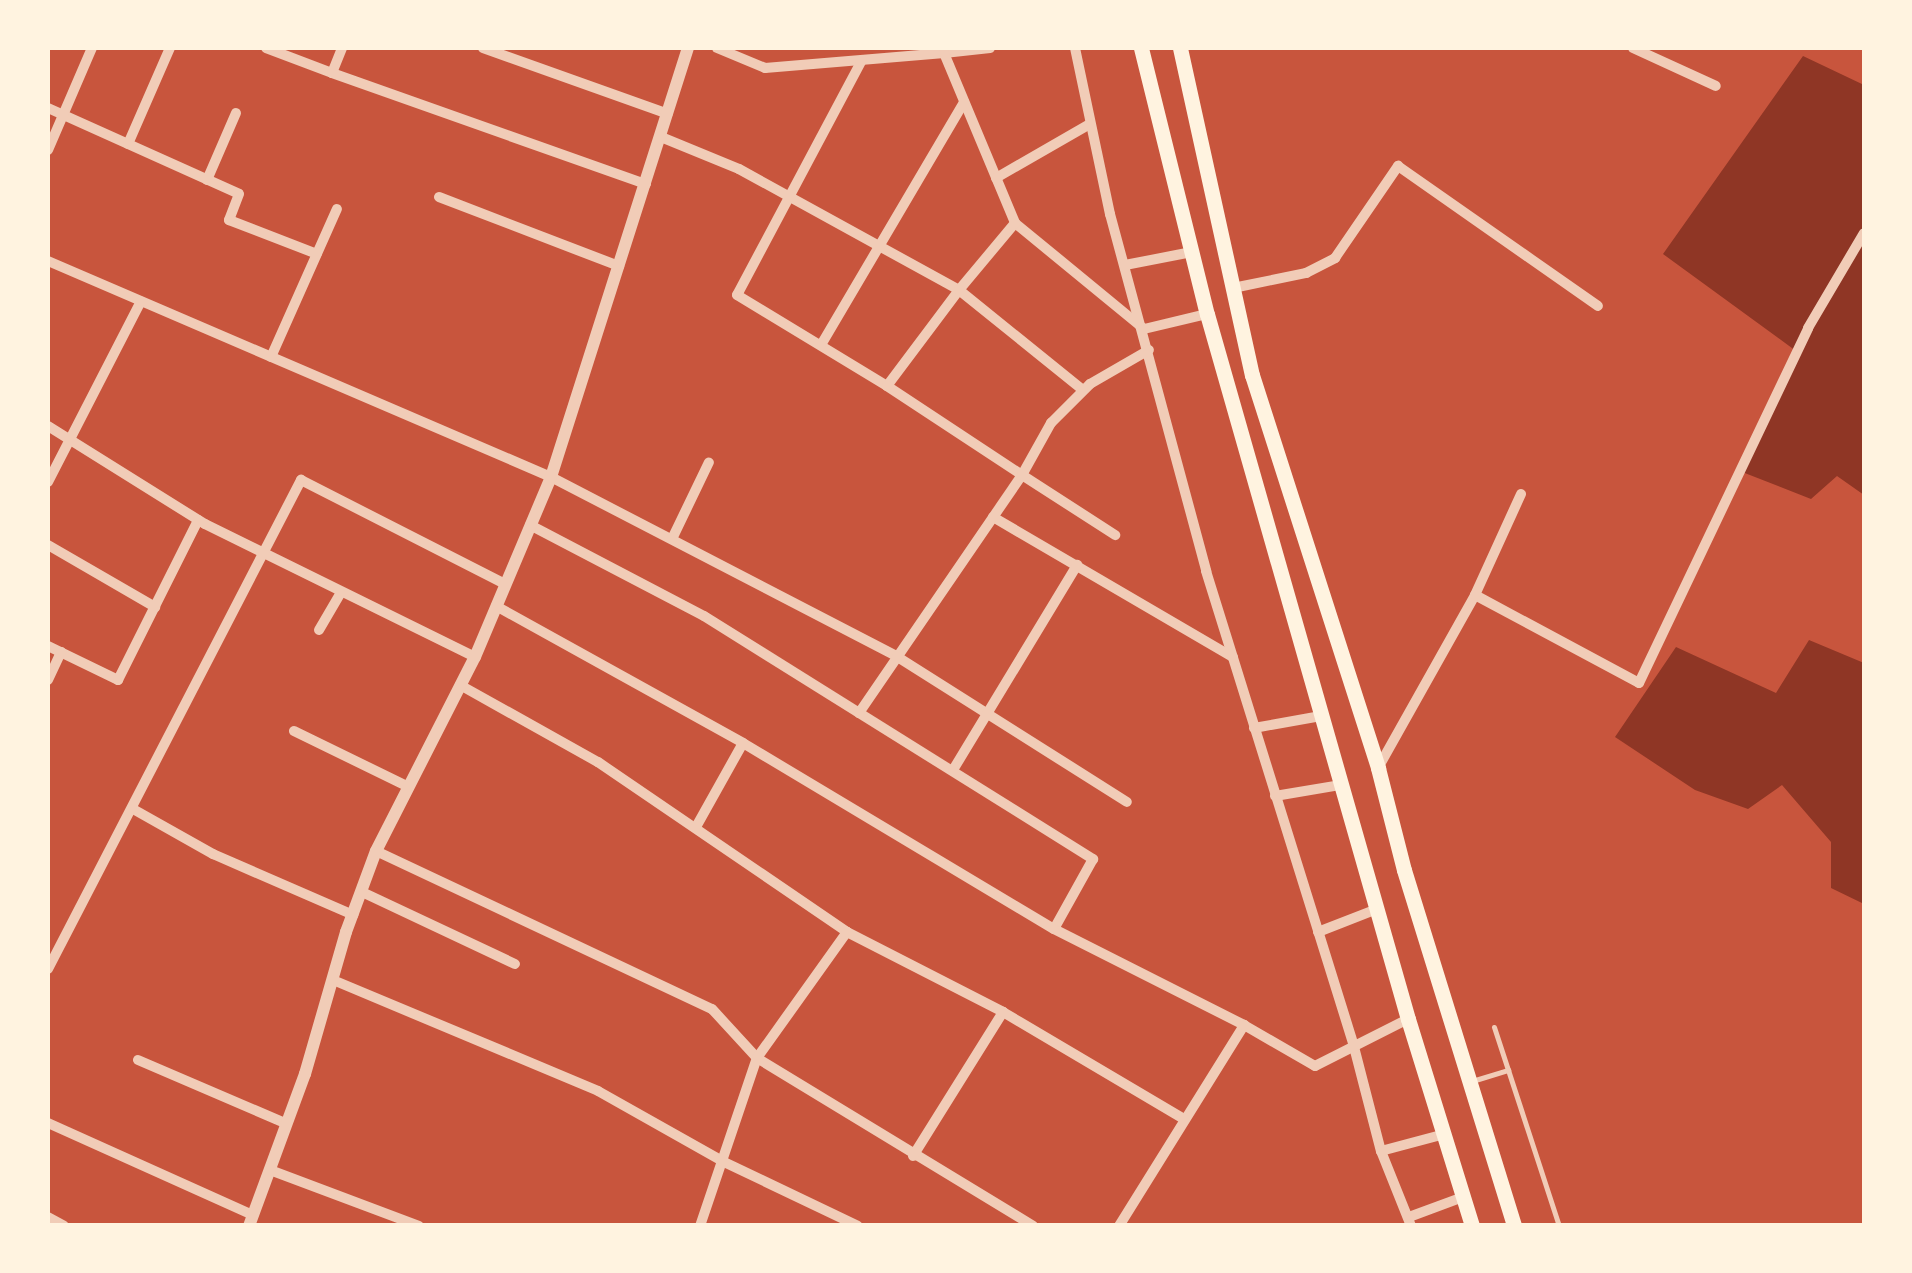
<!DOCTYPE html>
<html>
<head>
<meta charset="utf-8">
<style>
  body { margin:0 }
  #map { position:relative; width:1912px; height:1273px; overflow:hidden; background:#c8553d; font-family:Jost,sans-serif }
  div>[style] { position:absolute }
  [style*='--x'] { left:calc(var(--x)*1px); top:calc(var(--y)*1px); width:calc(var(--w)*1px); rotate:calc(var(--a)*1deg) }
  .water>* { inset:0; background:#8f3625 }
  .service>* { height:5px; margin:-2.5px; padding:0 2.5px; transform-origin:2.5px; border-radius:2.5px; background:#f1ccb7 }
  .minor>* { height:10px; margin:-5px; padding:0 5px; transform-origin:5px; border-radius:5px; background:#f1ccb7 }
  .tertiary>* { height:12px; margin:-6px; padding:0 6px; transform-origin:6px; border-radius:6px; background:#f1ccb7 }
  .primary>* { height:15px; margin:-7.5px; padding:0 7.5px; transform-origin:7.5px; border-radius:7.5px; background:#fff3e0 }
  span { translate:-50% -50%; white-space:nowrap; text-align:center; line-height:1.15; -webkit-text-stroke:10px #fff3e0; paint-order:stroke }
  .frame { position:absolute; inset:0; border:50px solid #fff3e0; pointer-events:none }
</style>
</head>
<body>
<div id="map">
  <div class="water">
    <div style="clip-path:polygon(1803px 56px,1864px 85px,1864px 495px,1837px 476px,1811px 499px,1737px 470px,1796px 351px,1663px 254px)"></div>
    <div style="clip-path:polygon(1809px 640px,1864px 663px,1864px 904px,1831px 888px,1831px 842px,1782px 785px,1748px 809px,1695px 790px,1615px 737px,1676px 647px,1776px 693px)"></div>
  </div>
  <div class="service">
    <div style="--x:1494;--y:1027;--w:209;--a:71.9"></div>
    <div style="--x:1472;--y:1081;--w:38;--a:-17"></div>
  </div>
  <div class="minor">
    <div style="--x:266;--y:48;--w:71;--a:20.7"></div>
    <div style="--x:332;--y:73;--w:27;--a:-68"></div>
    <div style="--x:483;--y:48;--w:196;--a:19.6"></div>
    <div style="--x:717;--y:48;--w:52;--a:22.6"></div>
    <div style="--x:765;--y:68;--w:180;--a:-4.8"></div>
    <div style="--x:990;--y:48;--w:46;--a:173.8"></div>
    <div style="--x:944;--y:53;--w:184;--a:67.3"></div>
    <div style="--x:1015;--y:223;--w:167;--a:39.4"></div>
    <div style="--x:1144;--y:329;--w:65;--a:-13.4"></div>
    <div style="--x:1075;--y:48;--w:170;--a:78.1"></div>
    <div style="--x:1110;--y:214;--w:370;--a:74.9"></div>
    <div style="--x:1206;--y:571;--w:494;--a:72.7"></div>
    <div style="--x:1353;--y:1043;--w:112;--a:75.5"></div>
    <div style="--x:1381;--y:1151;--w:81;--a:68.2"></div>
    <div style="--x:1633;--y:48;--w:91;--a:24.6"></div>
    <div style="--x:862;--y:60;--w:266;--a:118"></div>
    <div style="--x:737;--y:295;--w:175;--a:31.2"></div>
    <div style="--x:332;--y:73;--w:333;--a:19.5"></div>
    <div style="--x:48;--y:108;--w:209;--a:24.2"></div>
    <div style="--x:239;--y:194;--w:28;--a:111"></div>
    <div style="--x:229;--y:220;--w:94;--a:21.1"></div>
    <div style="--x:661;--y:137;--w:84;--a:22.3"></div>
    <div style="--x:739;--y:169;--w:251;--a:28.8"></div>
    <div style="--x:959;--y:290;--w:120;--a:126.9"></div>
    <div style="--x:887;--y:386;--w:162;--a:33.4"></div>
    <div style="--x:1022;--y:475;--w:60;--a:-60.9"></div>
    <div style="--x:1051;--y:423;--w:55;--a:-45"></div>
    <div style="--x:1090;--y:384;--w:68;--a:-30"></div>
    <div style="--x:128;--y:144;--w:105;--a:-66.4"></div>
    <div style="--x:48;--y:150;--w:111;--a:-66.7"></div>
    <div style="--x:996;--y:178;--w:108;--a:-29.9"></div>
    <div style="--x:207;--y:180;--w:73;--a:-66.6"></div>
    <div style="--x:439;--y:197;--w:193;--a:21"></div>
    <div style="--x:1015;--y:223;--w:87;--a:129.9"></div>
    <div style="--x:959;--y:290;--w:159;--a:38.9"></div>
    <div style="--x:48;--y:261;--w:547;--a:23.24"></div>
    <div style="--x:551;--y:477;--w:389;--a:27.4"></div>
    <div style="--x:896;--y:656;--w:273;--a:32.3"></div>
    <div style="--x:1125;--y:265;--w:68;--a:-11"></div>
    <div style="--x:1233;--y:288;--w:75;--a:-11.6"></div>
    <div style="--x:1306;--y:273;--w:33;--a:-27"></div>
    <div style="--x:1335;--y:258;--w:112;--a:-55.6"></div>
    <div style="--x:1398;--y:166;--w:244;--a:35"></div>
    <div style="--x:821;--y:345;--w:282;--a:-59.5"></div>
    <div style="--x:271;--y:357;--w:162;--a:-66"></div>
    <div style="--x:48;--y:426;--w:185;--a:32"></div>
    <div style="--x:205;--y:524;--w:301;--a:26.2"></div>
    <div style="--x:48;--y:482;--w:203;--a:-62.8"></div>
    <div style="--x:993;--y:517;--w:278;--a:30.3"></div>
    <div style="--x:530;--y:525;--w:196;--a:27.6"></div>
    <div style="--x:704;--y:616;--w:459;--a:32"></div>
    <div style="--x:1093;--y:859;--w:80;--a:119.1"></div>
    <div style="--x:1054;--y:929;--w:213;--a:26.8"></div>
    <div style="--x:672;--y:539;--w:85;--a:-64.3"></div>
    <div style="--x:48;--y:545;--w:124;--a:30.1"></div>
    <div style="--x:1475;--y:595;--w:186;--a:28.2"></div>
    <div style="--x:1639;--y:683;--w:393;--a:-64.5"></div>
    <div style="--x:1808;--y:328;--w:110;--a:-59.5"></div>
    <div style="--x:496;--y:606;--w:282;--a:29"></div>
    <div style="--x:743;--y:743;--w:362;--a:30.9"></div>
    <div style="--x:319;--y:630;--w:42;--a:-59.7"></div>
    <div style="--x:48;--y:646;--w:78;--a:25.9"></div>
    <div style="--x:118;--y:680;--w:179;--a:-63.4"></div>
    <div style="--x:48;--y:680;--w:31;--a:-65"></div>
    <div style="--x:460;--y:685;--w:158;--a:29.2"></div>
    <div style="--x:598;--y:762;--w:301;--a:34.3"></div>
    <div style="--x:859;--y:713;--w:288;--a:-55.6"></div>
    <div style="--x:1022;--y:475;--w:111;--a:32.8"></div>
    <div style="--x:1254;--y:728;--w:68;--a:-10.2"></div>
    <div style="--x:294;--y:731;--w:126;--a:26"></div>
    <div style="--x:1378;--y:768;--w:198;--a:-60.7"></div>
    <div style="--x:1475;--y:595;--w:111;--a:-65.5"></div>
    <div style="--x:953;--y:770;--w:240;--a:-58.8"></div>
    <div style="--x:1275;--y:796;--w:67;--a:-9.5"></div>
    <div style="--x:133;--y:809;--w:92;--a:29.4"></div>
    <div style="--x:213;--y:854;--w:153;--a:23.5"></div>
    <div style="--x:696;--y:827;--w:96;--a:-60.8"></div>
    <div style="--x:376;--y:851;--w:371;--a:25.2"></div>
    <div style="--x:712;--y:1009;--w:67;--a:47.4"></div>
    <div style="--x:757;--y:1058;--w:323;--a:31.3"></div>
    <div style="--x:362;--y:892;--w:169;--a:25.2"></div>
    <div style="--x:1318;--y:932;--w:63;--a:-21.3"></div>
    <div style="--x:48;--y:969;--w:551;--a:-62.64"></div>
    <div style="--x:301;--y:480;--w:229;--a:27"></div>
    <div style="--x:333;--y:980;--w:287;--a:22.7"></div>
    <div style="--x:598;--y:1091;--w:145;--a:29.4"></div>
    <div style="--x:724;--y:1162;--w:148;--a:25.5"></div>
    <div style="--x:138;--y:1060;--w:162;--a:23.2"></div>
    <div style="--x:48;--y:1123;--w:225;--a:24.2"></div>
    <div style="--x:1381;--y:1151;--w:66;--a:-14.9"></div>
    <div style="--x:913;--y:1156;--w:170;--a:-58"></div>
    <div style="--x:1003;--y:1012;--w:210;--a:30.6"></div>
    <div style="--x:270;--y:1170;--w:159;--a:20.6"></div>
    <div style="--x:48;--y:1217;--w:18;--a:29"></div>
    <div style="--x:1409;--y:1217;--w:58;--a:-20.3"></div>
    <div style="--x:700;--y:1226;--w:177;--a:-71.3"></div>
    <div style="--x:757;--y:1058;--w:155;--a:-54.5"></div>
    <div style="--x:847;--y:932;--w:175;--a:27.1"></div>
    <div style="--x:1119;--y:1226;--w:237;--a:-58.1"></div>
    <div style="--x:1244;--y:1025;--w:82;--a:30"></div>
    <div style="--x:1315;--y:1066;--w:104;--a:-26.8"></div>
  </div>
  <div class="tertiary">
    <div style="--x:249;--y:1226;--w:162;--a:-69.8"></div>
    <div style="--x:305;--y:1074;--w:148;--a:-73.9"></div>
    <div style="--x:346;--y:932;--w:86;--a:-69.7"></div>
    <div style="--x:376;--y:851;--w:218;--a:-63"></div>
    <div style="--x:475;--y:657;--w:195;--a:-67.1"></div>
    <div style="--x:551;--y:477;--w:450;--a:-72.3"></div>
  </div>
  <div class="primary">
    <div style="--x:1141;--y:48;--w:274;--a:76.1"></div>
    <div style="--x:1207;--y:314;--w:733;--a:74.09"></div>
    <div style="--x:1408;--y:1019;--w:217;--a:72.8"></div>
    <div style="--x:1180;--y:48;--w:335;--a:77.6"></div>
    <div style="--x:1252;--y:375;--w:413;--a:72.2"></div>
    <div style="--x:1378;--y:768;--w:105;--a:75.7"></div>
    <div style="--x:1404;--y:870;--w:373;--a:72.8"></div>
  </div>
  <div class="frame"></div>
</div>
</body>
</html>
